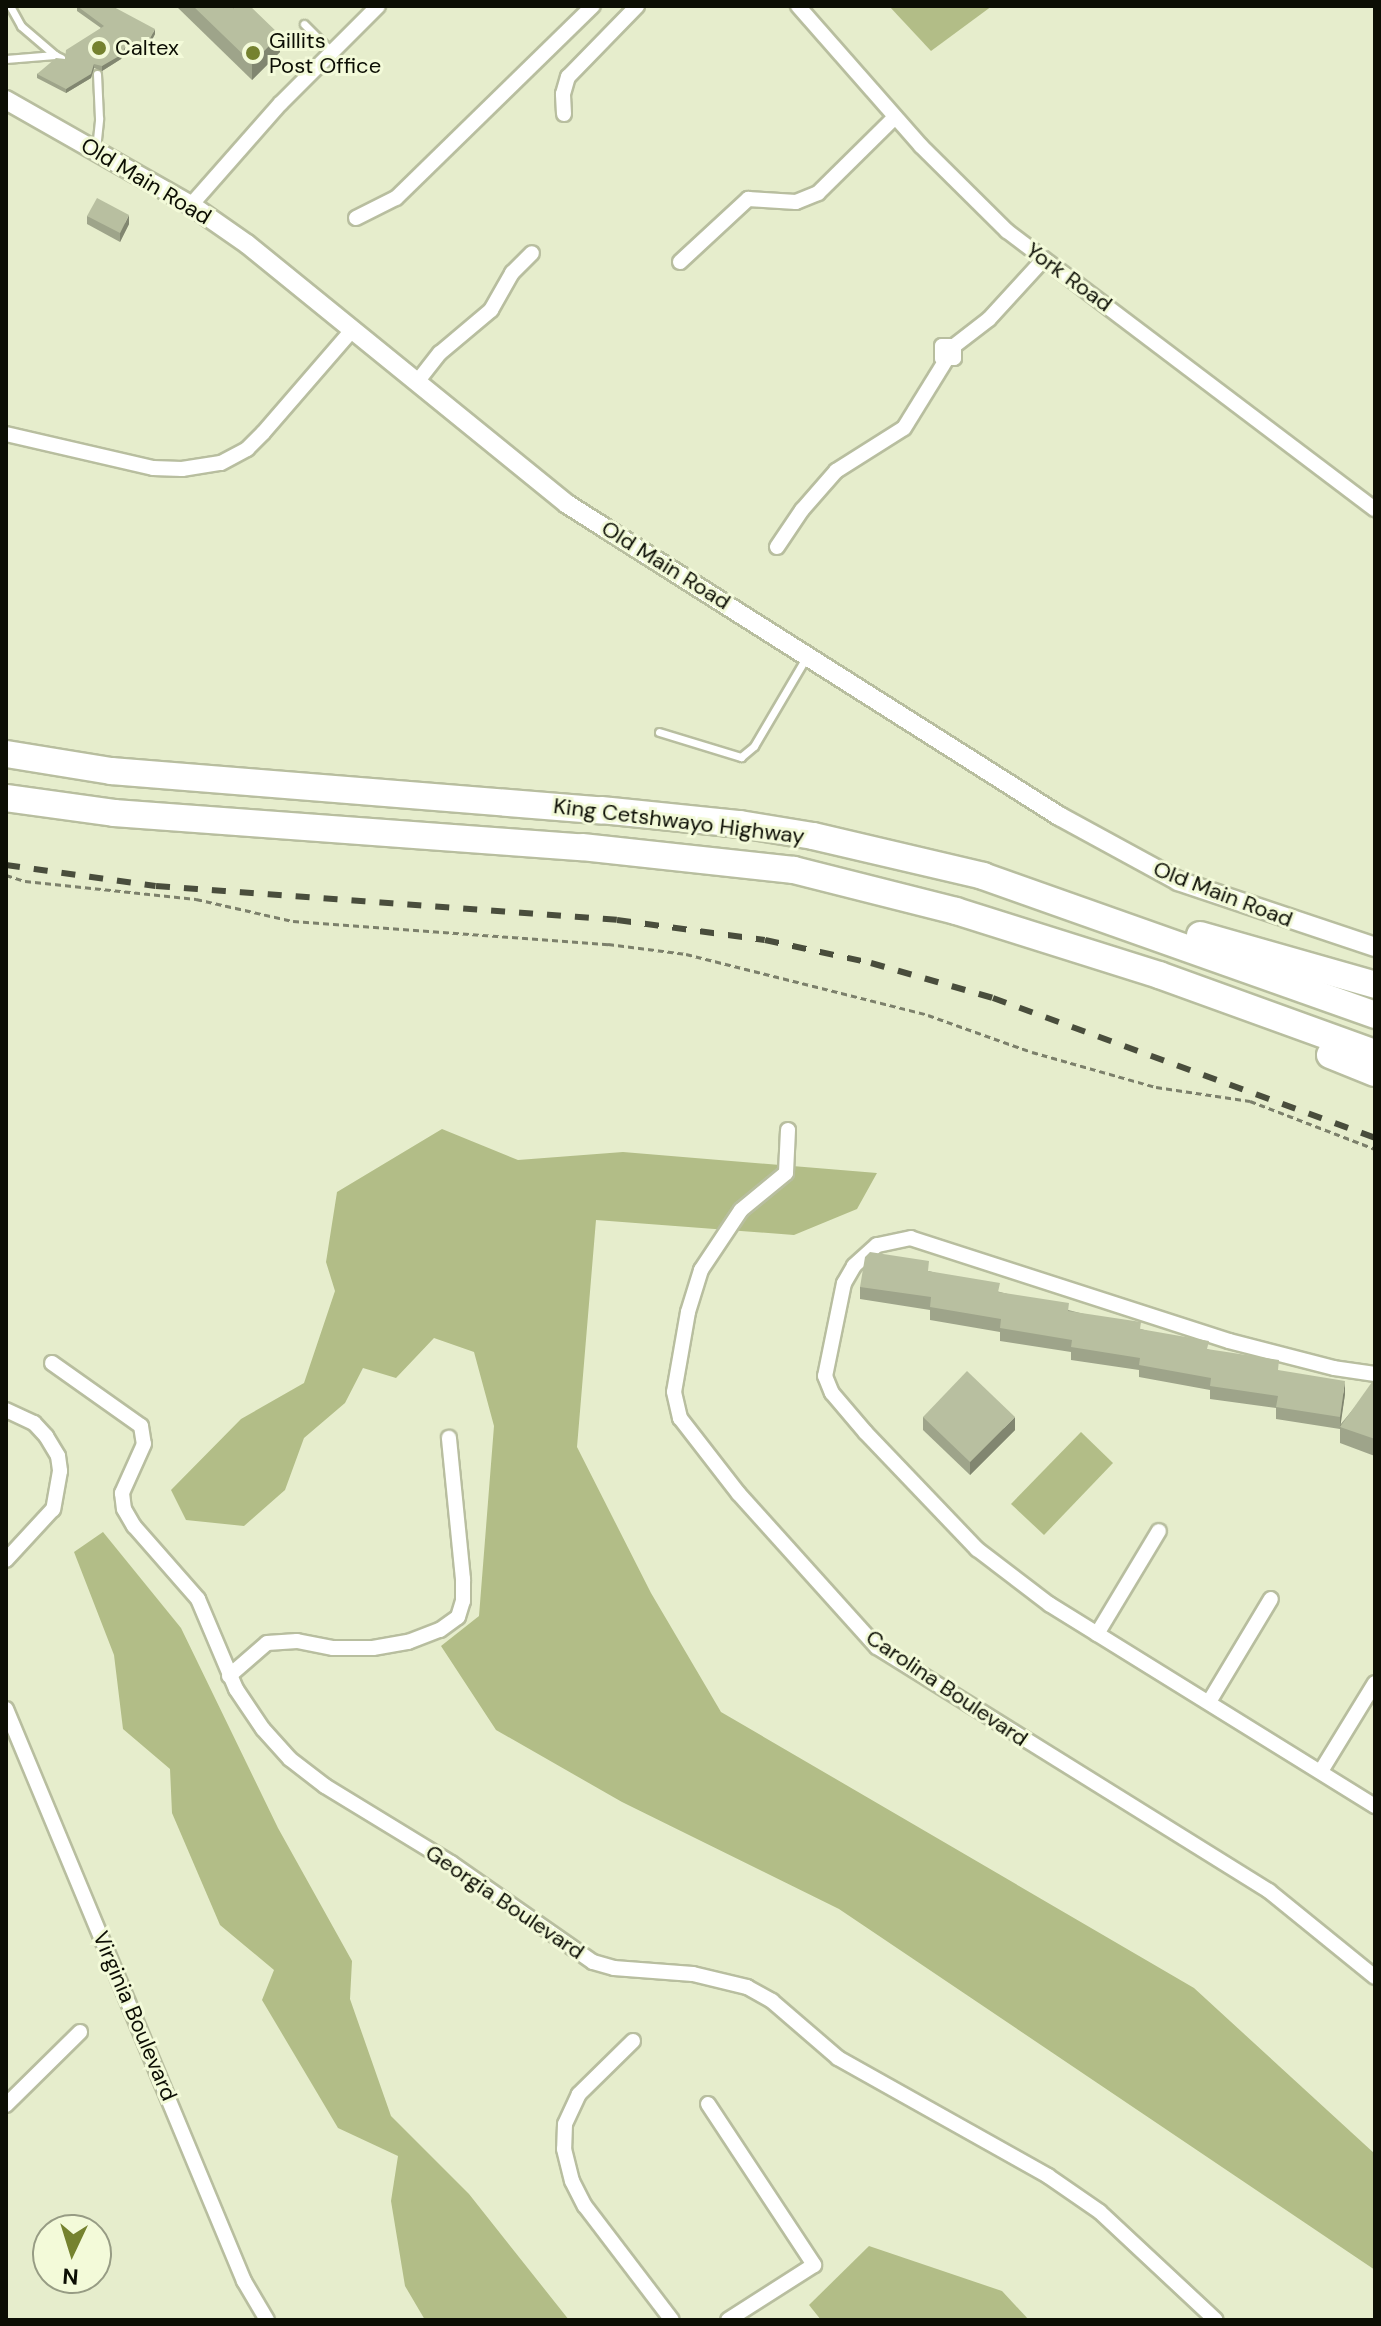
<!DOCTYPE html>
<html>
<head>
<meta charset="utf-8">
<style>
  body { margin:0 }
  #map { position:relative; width:1381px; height:2326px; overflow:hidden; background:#e6edcc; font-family:"DM Sans",sans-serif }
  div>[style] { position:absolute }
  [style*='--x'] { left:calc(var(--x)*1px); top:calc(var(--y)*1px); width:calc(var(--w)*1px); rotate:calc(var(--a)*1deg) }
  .green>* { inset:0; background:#b2bd87 }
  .path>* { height:3px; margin-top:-1.5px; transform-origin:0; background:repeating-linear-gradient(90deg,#7c806b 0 6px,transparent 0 10px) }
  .roads { filter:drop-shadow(2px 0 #b8be9f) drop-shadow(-2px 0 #b8be9f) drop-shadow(0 2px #b8be9f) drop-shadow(0 -2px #b8be9f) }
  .service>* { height:7px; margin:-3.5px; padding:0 3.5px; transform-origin:3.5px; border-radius:3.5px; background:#fff }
  .minor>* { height:14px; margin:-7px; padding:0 7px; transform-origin:7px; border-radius:7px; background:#fff }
  .tertiary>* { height:18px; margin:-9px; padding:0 9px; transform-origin:9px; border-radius:9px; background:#fff }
  .motorway>* { height:26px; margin:-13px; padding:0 13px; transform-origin:13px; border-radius:13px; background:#fff }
  .rail>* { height:6px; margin-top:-3px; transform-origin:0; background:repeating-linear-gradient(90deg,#494d3c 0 14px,transparent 0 28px) }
  .wall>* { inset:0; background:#9ea48a }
  .shaded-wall>* { inset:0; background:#818670 }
  .building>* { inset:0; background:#b8bfa0 }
  .dots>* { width:22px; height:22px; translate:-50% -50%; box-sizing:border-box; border:4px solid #f3fad9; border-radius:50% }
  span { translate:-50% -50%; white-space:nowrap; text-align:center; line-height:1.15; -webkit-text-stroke:6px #f3fad9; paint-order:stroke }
  .poi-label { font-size:22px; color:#0c0e04 }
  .left { translate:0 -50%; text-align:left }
  .street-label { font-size:22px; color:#0c0e04 }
  .frame { position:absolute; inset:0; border:8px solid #0c0e04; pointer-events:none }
  .north { position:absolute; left:32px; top:2214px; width:80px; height:80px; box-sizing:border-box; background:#f3fad9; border:2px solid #979c84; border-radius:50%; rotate:184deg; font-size:22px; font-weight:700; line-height:32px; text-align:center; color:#0c0e04 }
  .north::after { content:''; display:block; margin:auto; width:28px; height:36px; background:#75822f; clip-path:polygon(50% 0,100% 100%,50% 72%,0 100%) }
</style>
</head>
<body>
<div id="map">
  <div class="green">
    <div style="clip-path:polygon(889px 6px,992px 6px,931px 51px)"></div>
    <div style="clip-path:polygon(442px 1129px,518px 1160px,623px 1152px,877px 1173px,857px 1209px,794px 1235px,596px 1220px,577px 1447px,651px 1593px,721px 1712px,1194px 1988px,1375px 2154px,1375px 2270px,839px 1909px,622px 1802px,496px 1730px,441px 1646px,479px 1616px,494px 1426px,474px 1352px,434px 1338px,396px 1378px,363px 1368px,345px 1403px,304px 1438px,285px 1490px,244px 1526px,186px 1520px,171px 1490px,241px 1419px,304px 1383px,335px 1291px,326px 1262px,337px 1192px)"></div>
    <div style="clip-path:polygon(1081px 1432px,1113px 1463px,1044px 1535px,1011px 1504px)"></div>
    <div style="clip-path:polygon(103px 1532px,181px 1628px,278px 1828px,352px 1961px,350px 1999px,391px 2116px,469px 2194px,569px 2320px,425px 2320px,405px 2286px,391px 2201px,398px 2156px,338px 2128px,262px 2000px,274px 1970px,220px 1925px,172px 1813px,170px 1769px,123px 1729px,114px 1655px,74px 1552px)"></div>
    <div style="clip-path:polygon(869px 2246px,1002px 2291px,1029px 2320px,821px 2320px,809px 2305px)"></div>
  </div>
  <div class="path">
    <div style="--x:6;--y:875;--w:20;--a:18"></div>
    <div style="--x:25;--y:881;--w:172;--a:6"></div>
    <div style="--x:196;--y:899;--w:99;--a:12.8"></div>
    <div style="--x:293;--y:921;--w:316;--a:4.2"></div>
    <div style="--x:608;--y:944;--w:79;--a:7.3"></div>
    <div style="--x:686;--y:954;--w:250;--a:14.1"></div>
    <div style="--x:928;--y:1015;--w:110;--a:19.6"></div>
    <div style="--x:1032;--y:1052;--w:129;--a:15.8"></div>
    <div style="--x:1156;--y:1087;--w:95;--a:8.5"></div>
    <div style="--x:1250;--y:1101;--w:134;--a:21"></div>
  </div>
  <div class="roads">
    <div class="service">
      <div style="--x:10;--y:6;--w:23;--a:61"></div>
      <div style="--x:21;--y:26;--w:45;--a:40.5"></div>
      <div style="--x:304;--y:24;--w:40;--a:45"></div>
      <div style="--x:6;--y:59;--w:49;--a:-4.7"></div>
      <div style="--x:55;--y:55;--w:7;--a:27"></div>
      <div style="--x:96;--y:149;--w:31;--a:-84"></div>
      <div style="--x:99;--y:118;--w:44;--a:-92.6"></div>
      <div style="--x:659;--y:732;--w:86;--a:17"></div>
      <div style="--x:741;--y:757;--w:17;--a:-40"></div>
      <div style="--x:754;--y:746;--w:104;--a:-59.5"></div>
    </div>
    <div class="minor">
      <div style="--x:798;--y:6;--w:186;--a:48.7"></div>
      <div style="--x:921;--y:146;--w:121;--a:44.7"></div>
      <div style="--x:1007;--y:231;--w:461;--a:37.1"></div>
      <div style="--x:564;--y:114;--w:20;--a:-93"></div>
      <div style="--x:563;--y:94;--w:18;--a:-74"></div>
      <div style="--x:568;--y:77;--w:99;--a:-45.8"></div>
      <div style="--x:191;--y:205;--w:136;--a:-48.6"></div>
      <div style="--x:281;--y:103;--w:137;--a:-45"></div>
      <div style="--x:356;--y:218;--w:45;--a:-26.6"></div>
      <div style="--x:396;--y:198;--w:275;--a:-44.3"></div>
      <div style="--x:680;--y:262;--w:93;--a:-42.8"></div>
      <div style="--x:748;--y:199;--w:48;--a:3.6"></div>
      <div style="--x:796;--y:202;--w:24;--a:-22"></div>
      <div style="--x:818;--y:193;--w:108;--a:-44.6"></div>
      <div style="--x:954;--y:346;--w:12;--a:90"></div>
      <div style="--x:954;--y:358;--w:12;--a:180"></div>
      <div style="--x:942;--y:358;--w:12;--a:-90"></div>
      <div style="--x:942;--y:346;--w:12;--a:0"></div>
      <div style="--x:954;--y:346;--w:44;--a:-37.6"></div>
      <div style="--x:989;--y:319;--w:81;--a:-47.5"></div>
      <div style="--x:417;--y:382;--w:37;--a:-52"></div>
      <div style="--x:440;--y:353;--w:67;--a:-40.1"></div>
      <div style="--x:491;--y:310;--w:43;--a:-60.4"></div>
      <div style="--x:512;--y:273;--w:28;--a:-45"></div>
      <div style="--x:6;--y:434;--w:151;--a:13"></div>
      <div style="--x:153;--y:468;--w:29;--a:2"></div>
      <div style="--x:182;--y:469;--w:39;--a:-9"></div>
      <div style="--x:221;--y:463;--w:30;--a:-28"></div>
      <div style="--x:247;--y:449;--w:23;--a:-45"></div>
      <div style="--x:263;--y:433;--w:138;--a:-49.1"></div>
      <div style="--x:777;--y:547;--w:45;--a:-56"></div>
      <div style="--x:802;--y:510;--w:52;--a:-48.9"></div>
      <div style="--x:836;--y:471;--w:80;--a:-32.3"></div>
      <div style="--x:904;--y:428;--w:80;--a:-58.3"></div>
      <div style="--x:788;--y:1130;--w:43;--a:92.7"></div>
      <div style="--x:786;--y:1173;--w:58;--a:140.6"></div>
      <div style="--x:741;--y:1210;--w:72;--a:123.7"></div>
      <div style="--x:701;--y:1270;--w:44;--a:107.2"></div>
      <div style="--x:688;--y:1312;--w:81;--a:99.9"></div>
      <div style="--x:674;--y:1392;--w:27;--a:77"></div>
      <div style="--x:680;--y:1418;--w:96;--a:52.2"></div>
      <div style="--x:739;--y:1494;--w:206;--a:48"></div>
      <div style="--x:877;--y:1647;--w:462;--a:31.9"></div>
      <div style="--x:1269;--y:1891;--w:136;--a:39.1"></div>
      <div style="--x:52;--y:1363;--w:109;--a:35.3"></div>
      <div style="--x:141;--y:1426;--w:18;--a:81"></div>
      <div style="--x:144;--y:1444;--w:54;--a:114.2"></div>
      <div style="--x:122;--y:1493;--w:16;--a:83"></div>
      <div style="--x:124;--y:1509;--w:20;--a:60"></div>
      <div style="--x:134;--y:1526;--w:97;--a:48.8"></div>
      <div style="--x:198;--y:1599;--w:98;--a:67.1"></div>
      <div style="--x:236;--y:1689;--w:48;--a:56"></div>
      <div style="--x:263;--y:1729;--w:40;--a:48"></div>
      <div style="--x:290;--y:1759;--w:44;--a:37.6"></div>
      <div style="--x:325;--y:1786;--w:148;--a:31.4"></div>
      <div style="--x:451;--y:1863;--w:173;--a:34.9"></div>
      <div style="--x:593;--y:1962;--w:22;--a:16"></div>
      <div style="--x:614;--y:1968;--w:79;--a:4.3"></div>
      <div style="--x:693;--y:1974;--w:56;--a:13.5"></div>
      <div style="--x:747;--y:1987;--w:29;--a:29"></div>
      <div style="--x:772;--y:2001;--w:87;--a:40.8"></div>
      <div style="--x:838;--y:2058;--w:241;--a:29.3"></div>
      <div style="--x:1048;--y:2176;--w:63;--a:34.7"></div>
      <div style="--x:1100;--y:2212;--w:158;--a:43"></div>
      <div style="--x:1375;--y:1374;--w:41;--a:-171.7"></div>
      <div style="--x:1334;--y:1368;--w:108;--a:-165.6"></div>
      <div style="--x:1229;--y:1341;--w:334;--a:-162.1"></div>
      <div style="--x:911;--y:1238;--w:35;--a:168"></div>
      <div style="--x:877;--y:1245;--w:31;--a:138"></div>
      <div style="--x:854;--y:1266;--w:20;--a:120"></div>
      <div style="--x:844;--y:1283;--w:95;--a:101.5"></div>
      <div style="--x:825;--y:1376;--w:18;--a:68"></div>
      <div style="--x:832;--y:1393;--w:52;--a:49.6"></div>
      <div style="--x:866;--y:1433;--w:161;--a:46.3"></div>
      <div style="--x:977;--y:1549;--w:91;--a:37.4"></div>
      <div style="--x:1049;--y:1604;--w:384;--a:31.8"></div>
      <div style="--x:6;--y:1410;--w:31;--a:25"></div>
      <div style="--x:34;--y:1423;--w:18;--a:47"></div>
      <div style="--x:46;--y:1436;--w:23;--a:59"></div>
      <div style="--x:58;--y:1456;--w:15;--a:82"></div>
      <div style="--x:60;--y:1471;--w:39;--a:100"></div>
      <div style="--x:53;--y:1509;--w:69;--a:132.7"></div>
      <div style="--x:1097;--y:1634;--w:120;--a:-59"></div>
      <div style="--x:229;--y:1676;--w:50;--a:-41"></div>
      <div style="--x:267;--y:1643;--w:30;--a:-4"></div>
      <div style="--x:297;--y:1641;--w:37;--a:11"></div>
      <div style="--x:333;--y:1648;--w:40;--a:0"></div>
      <div style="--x:373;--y:1648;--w:36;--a:-10"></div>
      <div style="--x:408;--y:1642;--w:34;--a:-21"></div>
      <div style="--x:440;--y:1630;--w:22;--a:-36"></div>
      <div style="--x:458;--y:1617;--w:17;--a:-73"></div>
      <div style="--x:463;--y:1601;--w:22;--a:-90"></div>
      <div style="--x:463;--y:1579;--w:142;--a:-95.7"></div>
      <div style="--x:1209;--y:1702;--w:120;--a:-59"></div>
      <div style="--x:6;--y:1709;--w:620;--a:67.41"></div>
      <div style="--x:244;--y:2281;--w:45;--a:59.5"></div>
      <div style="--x:1321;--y:1771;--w:103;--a:-58.5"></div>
      <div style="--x:633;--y:2041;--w:76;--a:135.5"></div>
      <div style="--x:579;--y:2094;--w:33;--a:115"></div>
      <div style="--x:565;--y:2124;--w:25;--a:92"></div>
      <div style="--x:564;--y:2149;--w:33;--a:76"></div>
      <div style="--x:572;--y:2181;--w:28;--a:63"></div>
      <div style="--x:585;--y:2206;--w:143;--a:52.7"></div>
      <div style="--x:708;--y:2104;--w:193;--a:56.6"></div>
      <div style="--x:814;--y:2265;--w:102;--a:147.4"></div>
      <div style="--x:6;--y:2105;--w:104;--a:-44.6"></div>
    </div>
    <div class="tertiary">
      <div style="--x:6;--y:100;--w:213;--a:29.6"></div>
      <div style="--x:191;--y:205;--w:68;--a:34.9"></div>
      <div style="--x:247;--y:244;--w:412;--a:39.1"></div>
      <div style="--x:567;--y:504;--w:583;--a:32.38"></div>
      <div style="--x:1059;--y:816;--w:136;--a:28.6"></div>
      <div style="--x:1178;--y:881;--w:208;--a:18.5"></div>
    </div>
    <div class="motorway">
      <div style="--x:6;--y:754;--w:106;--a:9.2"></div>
      <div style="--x:111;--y:771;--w:492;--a:4.6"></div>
      <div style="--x:601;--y:810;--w:140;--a:5.8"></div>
      <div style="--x:740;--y:824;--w:74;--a:9.3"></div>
      <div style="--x:813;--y:836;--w:175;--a:13.2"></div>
      <div style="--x:983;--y:876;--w:416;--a:19.5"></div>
      <div style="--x:6;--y:798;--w:109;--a:7.9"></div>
      <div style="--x:114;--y:813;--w:469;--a:4.2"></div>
      <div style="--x:582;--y:847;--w:213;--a:6.2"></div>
      <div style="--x:794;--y:870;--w:167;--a:14.2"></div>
      <div style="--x:956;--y:911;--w:213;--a:17.5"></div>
      <div style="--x:1159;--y:975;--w:230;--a:19.9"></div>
      <div style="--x:1200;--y:935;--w:182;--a:15.9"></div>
      <div style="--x:1330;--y:1055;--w:48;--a:21.8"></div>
    </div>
  </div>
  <div class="rail">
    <div style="--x:6;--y:865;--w:151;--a:8"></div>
    <div style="--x:156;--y:886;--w:462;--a:4.2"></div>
    <div style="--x:617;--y:920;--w:149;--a:7.7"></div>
    <div style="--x:765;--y:940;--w:108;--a:12.2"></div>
    <div style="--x:871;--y:963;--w:127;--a:16"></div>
    <div style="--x:993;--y:998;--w:407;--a:20.1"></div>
  </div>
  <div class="wall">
    <div style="clip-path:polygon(77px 6px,155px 34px,145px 53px,129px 44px,121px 59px,102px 71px,94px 68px,91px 78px,66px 93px,37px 78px,37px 74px,65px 59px,101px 28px,77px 11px)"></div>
    <div style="clip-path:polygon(176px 6px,232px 6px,280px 52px,252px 80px)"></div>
    <div style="clip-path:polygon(87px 216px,129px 224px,120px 242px,87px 224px)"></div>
    <div style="clip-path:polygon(929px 1271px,1000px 1292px,1141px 1329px,1279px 1371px,1345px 1394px,1340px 1425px,1375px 1383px,1375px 1456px,1340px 1443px,1340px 1429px,1276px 1419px,1276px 1408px,1210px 1399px,1210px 1390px,1139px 1377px,1139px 1370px,1071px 1360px,1071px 1352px,1000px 1341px,1000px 1332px,930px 1320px,930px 1310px,860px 1299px,860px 1287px)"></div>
    <div style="clip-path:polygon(923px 1417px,1015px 1430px,970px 1475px,923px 1430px)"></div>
  </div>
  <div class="shaded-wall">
    <div style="clip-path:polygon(155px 29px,155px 34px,145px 53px,145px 48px)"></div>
    <div style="clip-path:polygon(280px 35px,280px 52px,252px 80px,252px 63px)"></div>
    <div style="clip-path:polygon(129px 40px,129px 44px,121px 59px,102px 71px,102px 66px)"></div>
    <div style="clip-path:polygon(94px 64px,94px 68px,91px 78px,66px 93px,66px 89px)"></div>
    <div style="clip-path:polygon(129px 215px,129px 224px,120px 242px,120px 233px)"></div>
    <div style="clip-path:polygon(1345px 1381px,1345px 1394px,1340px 1429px,1340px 1417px)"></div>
    <div style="clip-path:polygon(1015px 1417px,1015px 1430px,970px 1475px,970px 1462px)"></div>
  </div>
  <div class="building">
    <div style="clip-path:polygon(77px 6px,112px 6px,155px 29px,145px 48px,129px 40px,121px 55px,102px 66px,94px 64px,91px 74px,66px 89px,37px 74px,56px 58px,65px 59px,66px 50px,104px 26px)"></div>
    <div style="clip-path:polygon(193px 6px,232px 6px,234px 9px,237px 6px,250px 6px,280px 35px,252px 63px)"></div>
    <div style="clip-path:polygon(97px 198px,129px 215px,120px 233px,87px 216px)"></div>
    <div style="clip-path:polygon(870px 1252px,929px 1261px,928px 1271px,1000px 1283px,998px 1292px,1069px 1303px,1068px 1311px,1141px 1322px,1140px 1329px,1209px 1341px,1207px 1349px,1279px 1360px,1278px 1370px,1345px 1381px,1340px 1417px,1276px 1407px,1278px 1396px,1210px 1386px,1211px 1378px,1139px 1365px,1140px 1358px,1071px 1347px,1072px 1340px,1000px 1328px,1001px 1319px,930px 1307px,931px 1297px,860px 1287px,865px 1257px)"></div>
    <div style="clip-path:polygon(967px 1371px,1015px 1417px,970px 1462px,923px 1417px)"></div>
    <div style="clip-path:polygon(1372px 1382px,1375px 1383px,1375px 1439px,1340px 1427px)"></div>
  </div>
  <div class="dots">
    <div style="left:99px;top:48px;background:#75822f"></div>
    <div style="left:253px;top:53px;background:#75822f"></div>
  </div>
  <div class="poi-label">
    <span class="left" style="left:269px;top:53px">Gillits<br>Post Office</span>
    <span class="left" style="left:115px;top:48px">Caltex</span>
  </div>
  <div class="street-label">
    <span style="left:146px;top:181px;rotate:31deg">Old Main Road</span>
    <span style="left:1069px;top:277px;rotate:36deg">York Road</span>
    <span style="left:666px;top:565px;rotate:32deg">Old Main Road</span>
    <span style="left:679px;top:821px;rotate:7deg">King Cetshwayo Highway</span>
    <span style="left:1223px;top:894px;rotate:21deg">Old Main Road</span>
    <span style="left:947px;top:1688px;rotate:34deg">Carolina Boulevard</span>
    <span style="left:505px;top:1902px;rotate:34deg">Georgia Boulevard</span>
    <span style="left:135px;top:2016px;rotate:67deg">Virginia Boulevard</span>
  </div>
  <div class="frame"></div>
  <div class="north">N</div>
</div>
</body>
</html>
